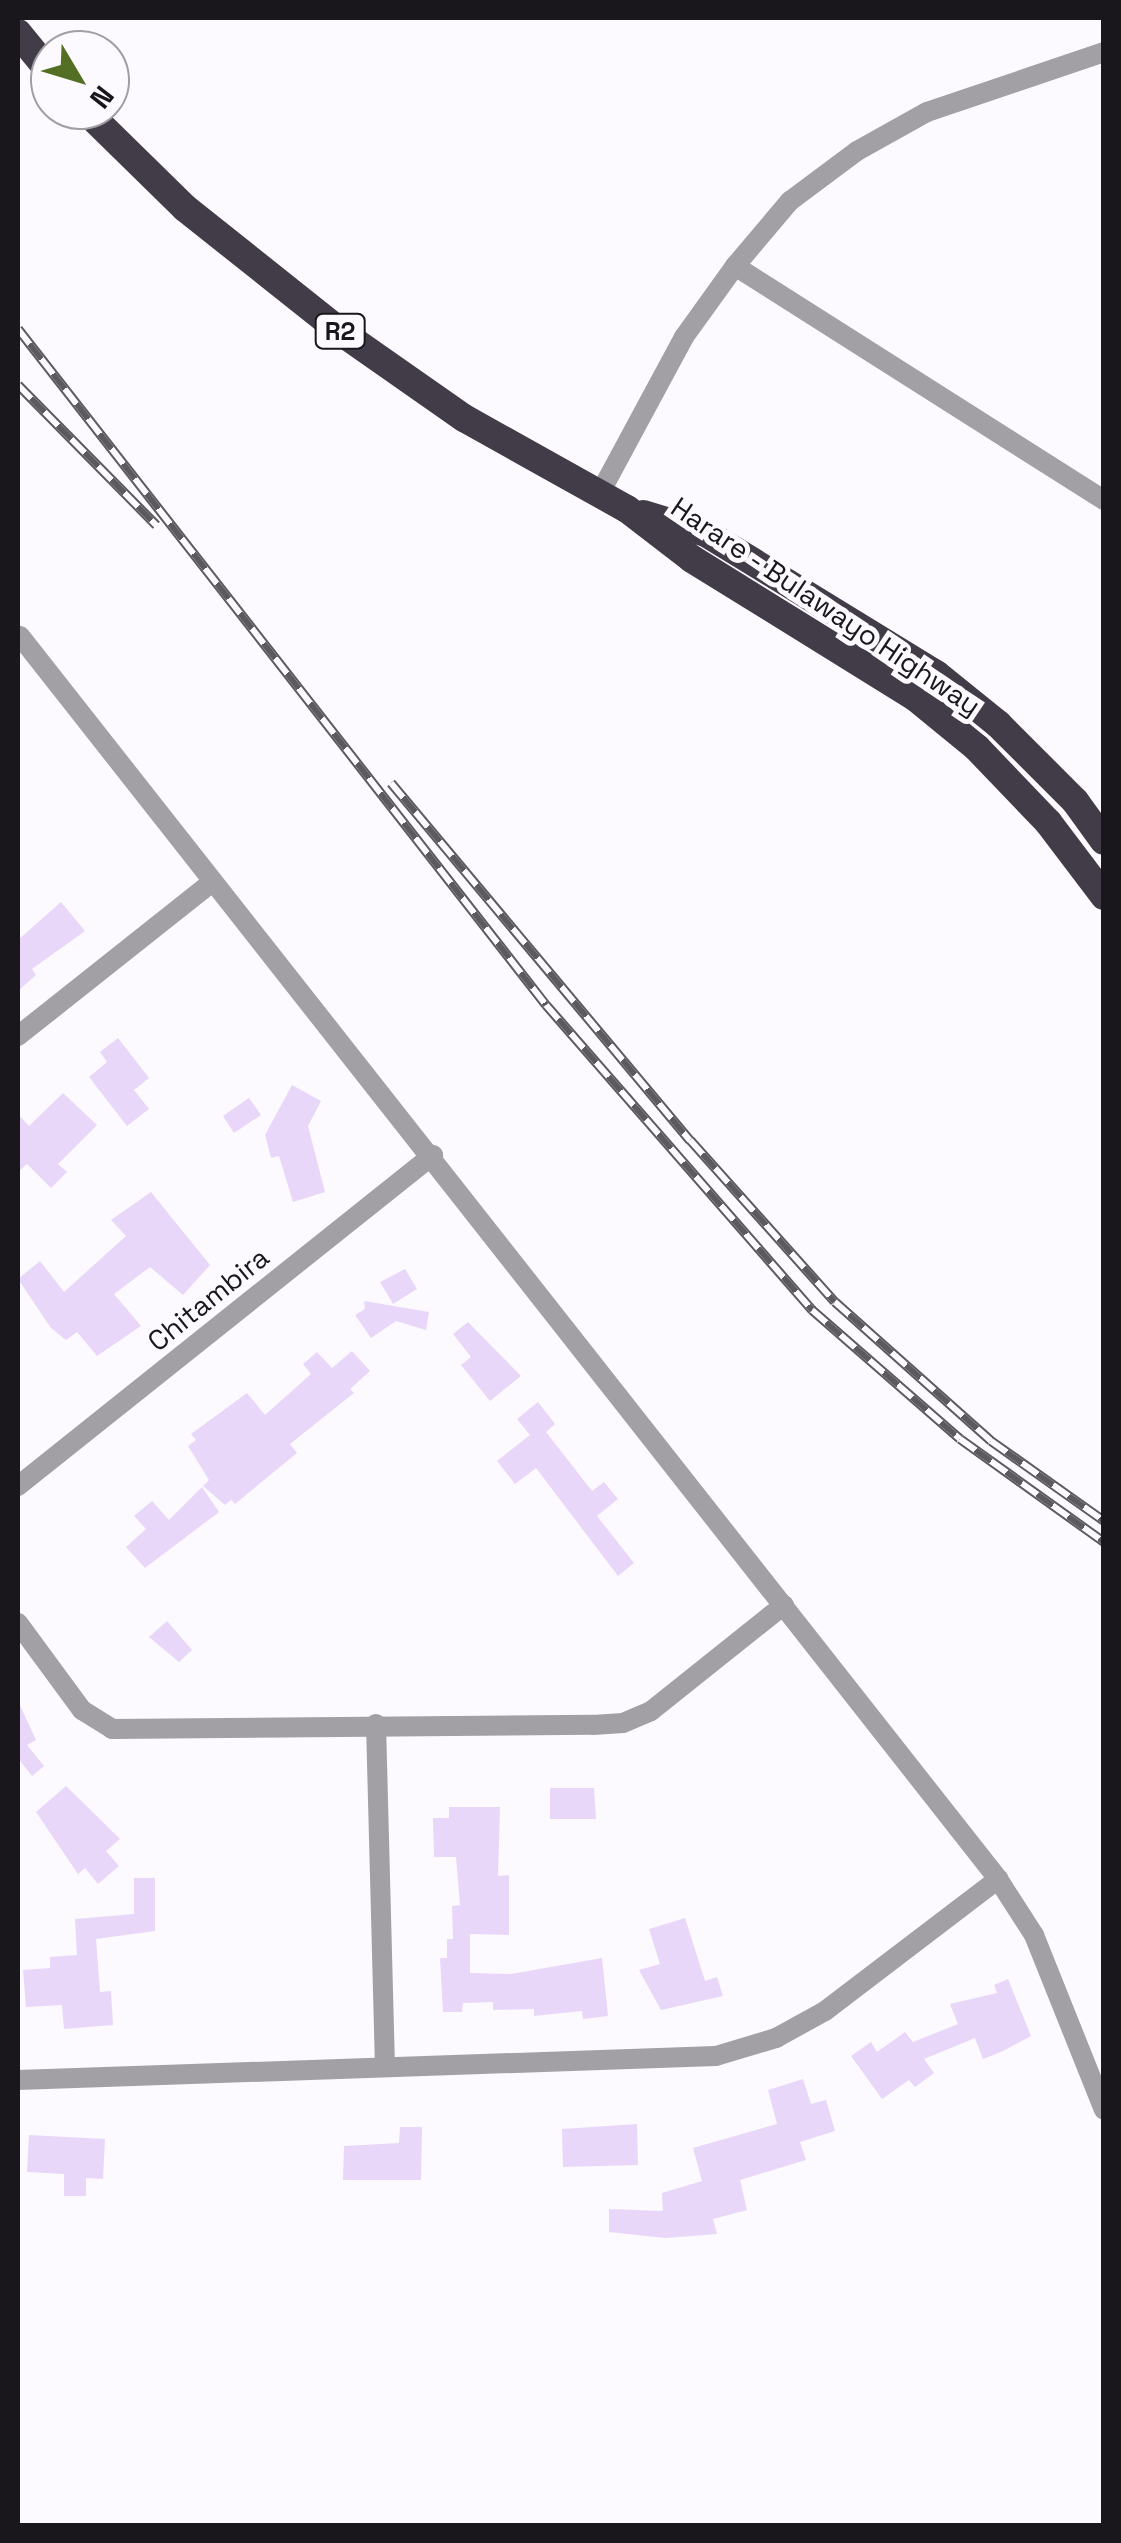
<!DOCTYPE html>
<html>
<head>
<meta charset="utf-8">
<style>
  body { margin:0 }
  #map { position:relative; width:1121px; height:2543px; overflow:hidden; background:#fcf9ff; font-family:"Space Grotesk",sans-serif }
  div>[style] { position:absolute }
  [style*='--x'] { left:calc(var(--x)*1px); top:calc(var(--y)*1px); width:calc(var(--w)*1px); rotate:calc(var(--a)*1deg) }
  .building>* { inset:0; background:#e9d7f9 }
  .minor>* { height:20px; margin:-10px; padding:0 10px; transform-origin:10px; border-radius:10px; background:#a29fa5 }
  .highway>* { height:28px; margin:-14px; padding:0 14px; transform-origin:14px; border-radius:14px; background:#423c48 }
  .rail>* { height:10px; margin-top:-5px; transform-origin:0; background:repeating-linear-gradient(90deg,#fcf9ff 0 19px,#5d5a5f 0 38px); box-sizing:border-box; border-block:2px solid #5d5a5f }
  span { translate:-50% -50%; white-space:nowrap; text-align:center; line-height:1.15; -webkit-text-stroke:10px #fcf9ff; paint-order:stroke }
  .shield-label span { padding:2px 8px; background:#fcf9ff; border:2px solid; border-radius:8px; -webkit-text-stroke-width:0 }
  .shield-label { font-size:25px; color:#1a171c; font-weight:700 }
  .street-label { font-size:28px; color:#1a171c }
  .frame { position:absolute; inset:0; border:20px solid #1a171c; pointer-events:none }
  .north { position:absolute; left:30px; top:30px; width:100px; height:100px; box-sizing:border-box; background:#fcf9ff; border:2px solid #a29fa4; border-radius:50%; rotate:128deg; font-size:28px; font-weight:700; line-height:40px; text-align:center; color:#1a171c }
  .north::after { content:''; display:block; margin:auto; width:35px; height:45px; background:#526f23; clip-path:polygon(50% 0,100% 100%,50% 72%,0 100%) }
</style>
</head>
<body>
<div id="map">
  <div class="building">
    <div style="clip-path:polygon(61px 902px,85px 931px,32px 969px,36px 975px,18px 991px,18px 940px)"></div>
    <div style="clip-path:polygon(118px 1038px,149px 1078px,134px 1090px,149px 1109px,127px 1126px,89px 1077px,107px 1062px,100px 1052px)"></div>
    <div style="clip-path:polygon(292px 1085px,321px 1101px,308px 1126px,325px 1192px,293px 1202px,279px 1156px,271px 1158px,265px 1135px)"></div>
    <div style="clip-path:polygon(63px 1093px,97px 1125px,58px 1164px,67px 1172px,51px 1188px,27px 1164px,18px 1172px,18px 1114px,29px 1126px)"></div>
    <div style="clip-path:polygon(249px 1098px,261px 1115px,234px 1133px,223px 1116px)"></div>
    <div style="clip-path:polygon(151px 1192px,210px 1265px,183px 1295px,150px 1267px,114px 1294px,141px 1326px,97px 1356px,77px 1332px,66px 1340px,51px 1328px,18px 1279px,40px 1261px,64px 1292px,126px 1236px,111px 1220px)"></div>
    <div style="clip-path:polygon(405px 1269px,417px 1289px,393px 1304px,380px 1282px)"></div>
    <div style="clip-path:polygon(364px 1301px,429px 1312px,426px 1330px,396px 1321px,371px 1338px,355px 1315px,365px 1309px)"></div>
    <div style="clip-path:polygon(468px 1322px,521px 1376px,490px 1401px,461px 1365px,471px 1357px,453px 1334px)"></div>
    <div style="clip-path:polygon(352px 1351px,370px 1371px,350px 1389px,354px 1393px,290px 1444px,297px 1453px,235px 1504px,231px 1500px,225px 1505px,203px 1486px,209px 1480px,188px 1446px,196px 1440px,191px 1434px,247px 1393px,265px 1415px,311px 1374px,303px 1364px,317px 1352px,332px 1368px)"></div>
    <div style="clip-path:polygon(538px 1402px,555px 1424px,546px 1432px,592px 1491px,604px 1482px,618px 1499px,597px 1516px,634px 1563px,618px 1576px,536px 1468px,515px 1484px,497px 1461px,530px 1435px,517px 1419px)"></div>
    <div style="clip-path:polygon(202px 1487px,219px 1512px,145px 1568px,126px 1547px,146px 1529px,134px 1516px,152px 1501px,169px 1520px)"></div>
    <div style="clip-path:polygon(167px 1621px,192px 1650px,179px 1662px,149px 1637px)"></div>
    <div style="clip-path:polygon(18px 1701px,36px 1740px,27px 1745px,44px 1766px,32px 1776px,18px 1758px)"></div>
    <div style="clip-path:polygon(66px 1786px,120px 1839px,106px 1851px,119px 1866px,98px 1884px,85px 1868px,78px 1874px,36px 1812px)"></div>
    <div style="clip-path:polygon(550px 1788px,594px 1788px,596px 1819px,550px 1819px)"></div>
    <div style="clip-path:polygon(449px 1807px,500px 1807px,498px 1876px,509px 1875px,509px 1935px,470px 1934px,470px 1973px,511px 1974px,602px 1958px,608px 2016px,583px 2019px,582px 2011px,534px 2016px,534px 2009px,493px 2010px,493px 2002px,463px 2003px,462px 2012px,443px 2012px,440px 1958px,447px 1958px,447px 1939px,453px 1939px,452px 1906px,460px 1905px,456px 1857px,434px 1857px,433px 1818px,449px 1818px)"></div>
    <div style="clip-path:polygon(134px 1878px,155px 1878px,155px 1931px,96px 1939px,100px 1992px,111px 1991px,113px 2025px,64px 2029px,62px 2005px,26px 2007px,23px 1970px,50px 1968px,50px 1957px,77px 1955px,75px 1919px,134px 1914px)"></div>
    <div style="clip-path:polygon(685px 1918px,705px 1981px,717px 1977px,723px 1996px,661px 2010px,639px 1970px,660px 1964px,649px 1929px)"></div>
    <div style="clip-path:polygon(1008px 1979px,1031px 2036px,1003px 2051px,983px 2059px,975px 2038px,924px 2059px,934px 2073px,915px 2087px,909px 2080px,882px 2099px,851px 2056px,871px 2042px,877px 2052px,905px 2032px,913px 2042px,958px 2024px,950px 2004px,997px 1993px,994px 1985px)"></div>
    <div style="clip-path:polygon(803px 2079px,811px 2104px,826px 2100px,835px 2131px,800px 2142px,806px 2160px,740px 2180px,747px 2210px,713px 2219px,717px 2234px,665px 2238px,609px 2232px,609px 2209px,663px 2211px,662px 2193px,702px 2181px,693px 2148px,777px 2124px,768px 2090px)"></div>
    <div style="clip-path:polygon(637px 2124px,638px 2165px,563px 2167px,562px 2129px)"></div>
    <div style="clip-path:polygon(400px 2127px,422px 2127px,421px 2180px,343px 2180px,344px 2146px,399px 2143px)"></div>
    <div style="clip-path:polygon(29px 2135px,105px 2139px,103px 2179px,86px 2178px,86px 2196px,64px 2196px,64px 2174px,27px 2172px)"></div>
  </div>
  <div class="minor">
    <div style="--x:735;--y:266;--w:85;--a:-49.8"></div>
    <div style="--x:790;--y:201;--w:84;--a:-36.7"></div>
    <div style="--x:857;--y:151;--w:80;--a:-29.1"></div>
    <div style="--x:927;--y:112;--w:187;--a:-18.7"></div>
    <div style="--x:600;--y:493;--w:177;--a:-61.7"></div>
    <div style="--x:684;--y:337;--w:87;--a:-54.3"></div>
    <div style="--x:735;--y:266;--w:437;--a:32.4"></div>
    <div style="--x:20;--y:636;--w:1582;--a:51.8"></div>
    <div style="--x:998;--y:1879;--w:67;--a:57.3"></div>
    <div style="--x:1034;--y:1935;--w:188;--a:68.2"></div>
    <div style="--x:18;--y:1036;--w:248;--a:-38.4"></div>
    <div style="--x:18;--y:1486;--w:531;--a:-38.58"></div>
    <div style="--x:18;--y:1623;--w:108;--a:53.7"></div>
    <div style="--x:82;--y:1710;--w:36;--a:32"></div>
    <div style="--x:112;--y:1729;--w:481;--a:-0.5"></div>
    <div style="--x:593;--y:1725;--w:30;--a:-4"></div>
    <div style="--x:623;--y:1723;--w:30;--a:-23"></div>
    <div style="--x:651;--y:1711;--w:170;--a:-38.6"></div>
    <div style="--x:376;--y:1724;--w:342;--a:88.5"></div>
    <div style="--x:18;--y:2080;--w:698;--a:-1.97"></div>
    <div style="--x:716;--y:2056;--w:63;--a:-16.7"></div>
    <div style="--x:776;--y:2038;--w:56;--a:-28.9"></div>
    <div style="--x:825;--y:2011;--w:218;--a:-37.3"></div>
  </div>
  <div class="highway">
    <div style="--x:18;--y:33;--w:50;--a:50.6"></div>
    <div style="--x:85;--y:110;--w:140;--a:44.4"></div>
    <div style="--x:185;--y:208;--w:199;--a:38.5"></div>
    <div style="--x:341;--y:332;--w:150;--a:35"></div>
    <div style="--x:464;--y:418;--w:187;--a:29.2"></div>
    <div style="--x:627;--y:509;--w:82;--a:37.6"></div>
    <div style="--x:692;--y:559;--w:264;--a:31.8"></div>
    <div style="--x:916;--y:698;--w:79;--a:39.3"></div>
    <div style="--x:977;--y:748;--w:103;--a:46.2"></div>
    <div style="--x:1048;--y:822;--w:93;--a:52.9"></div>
    <div style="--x:643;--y:514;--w:66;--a:16.8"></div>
    <div style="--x:706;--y:533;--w:270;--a:31.5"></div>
    <div style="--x:936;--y:674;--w:80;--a:38.9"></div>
    <div style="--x:998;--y:724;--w:109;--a:45"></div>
    <div style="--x:1075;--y:801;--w:49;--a:54.1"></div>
  </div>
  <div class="rail">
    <div style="--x:18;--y:329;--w:858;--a:52.01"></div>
    <div style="--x:546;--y:1005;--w:405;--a:48.9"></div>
    <div style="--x:812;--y:1310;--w:196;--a:41.1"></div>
    <div style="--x:960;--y:1439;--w:177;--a:35.6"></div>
    <div style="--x:18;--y:385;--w:197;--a:45.4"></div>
    <div style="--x:391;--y:783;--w:466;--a:50.1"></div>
    <div style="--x:690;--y:1140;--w:217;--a:48.2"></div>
    <div style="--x:835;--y:1302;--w:209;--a:41.7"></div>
    <div style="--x:991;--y:1441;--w:138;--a:35.3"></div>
  </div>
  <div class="shield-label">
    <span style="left:340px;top:331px">R2</span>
  </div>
  <div class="street-label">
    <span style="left:826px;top:606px;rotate:34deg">Harare - Bulawayo Highway</span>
    <span style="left:208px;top:1299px;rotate:-39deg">Chitambira</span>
  </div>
  <div class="frame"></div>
  <div class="north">N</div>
</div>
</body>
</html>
